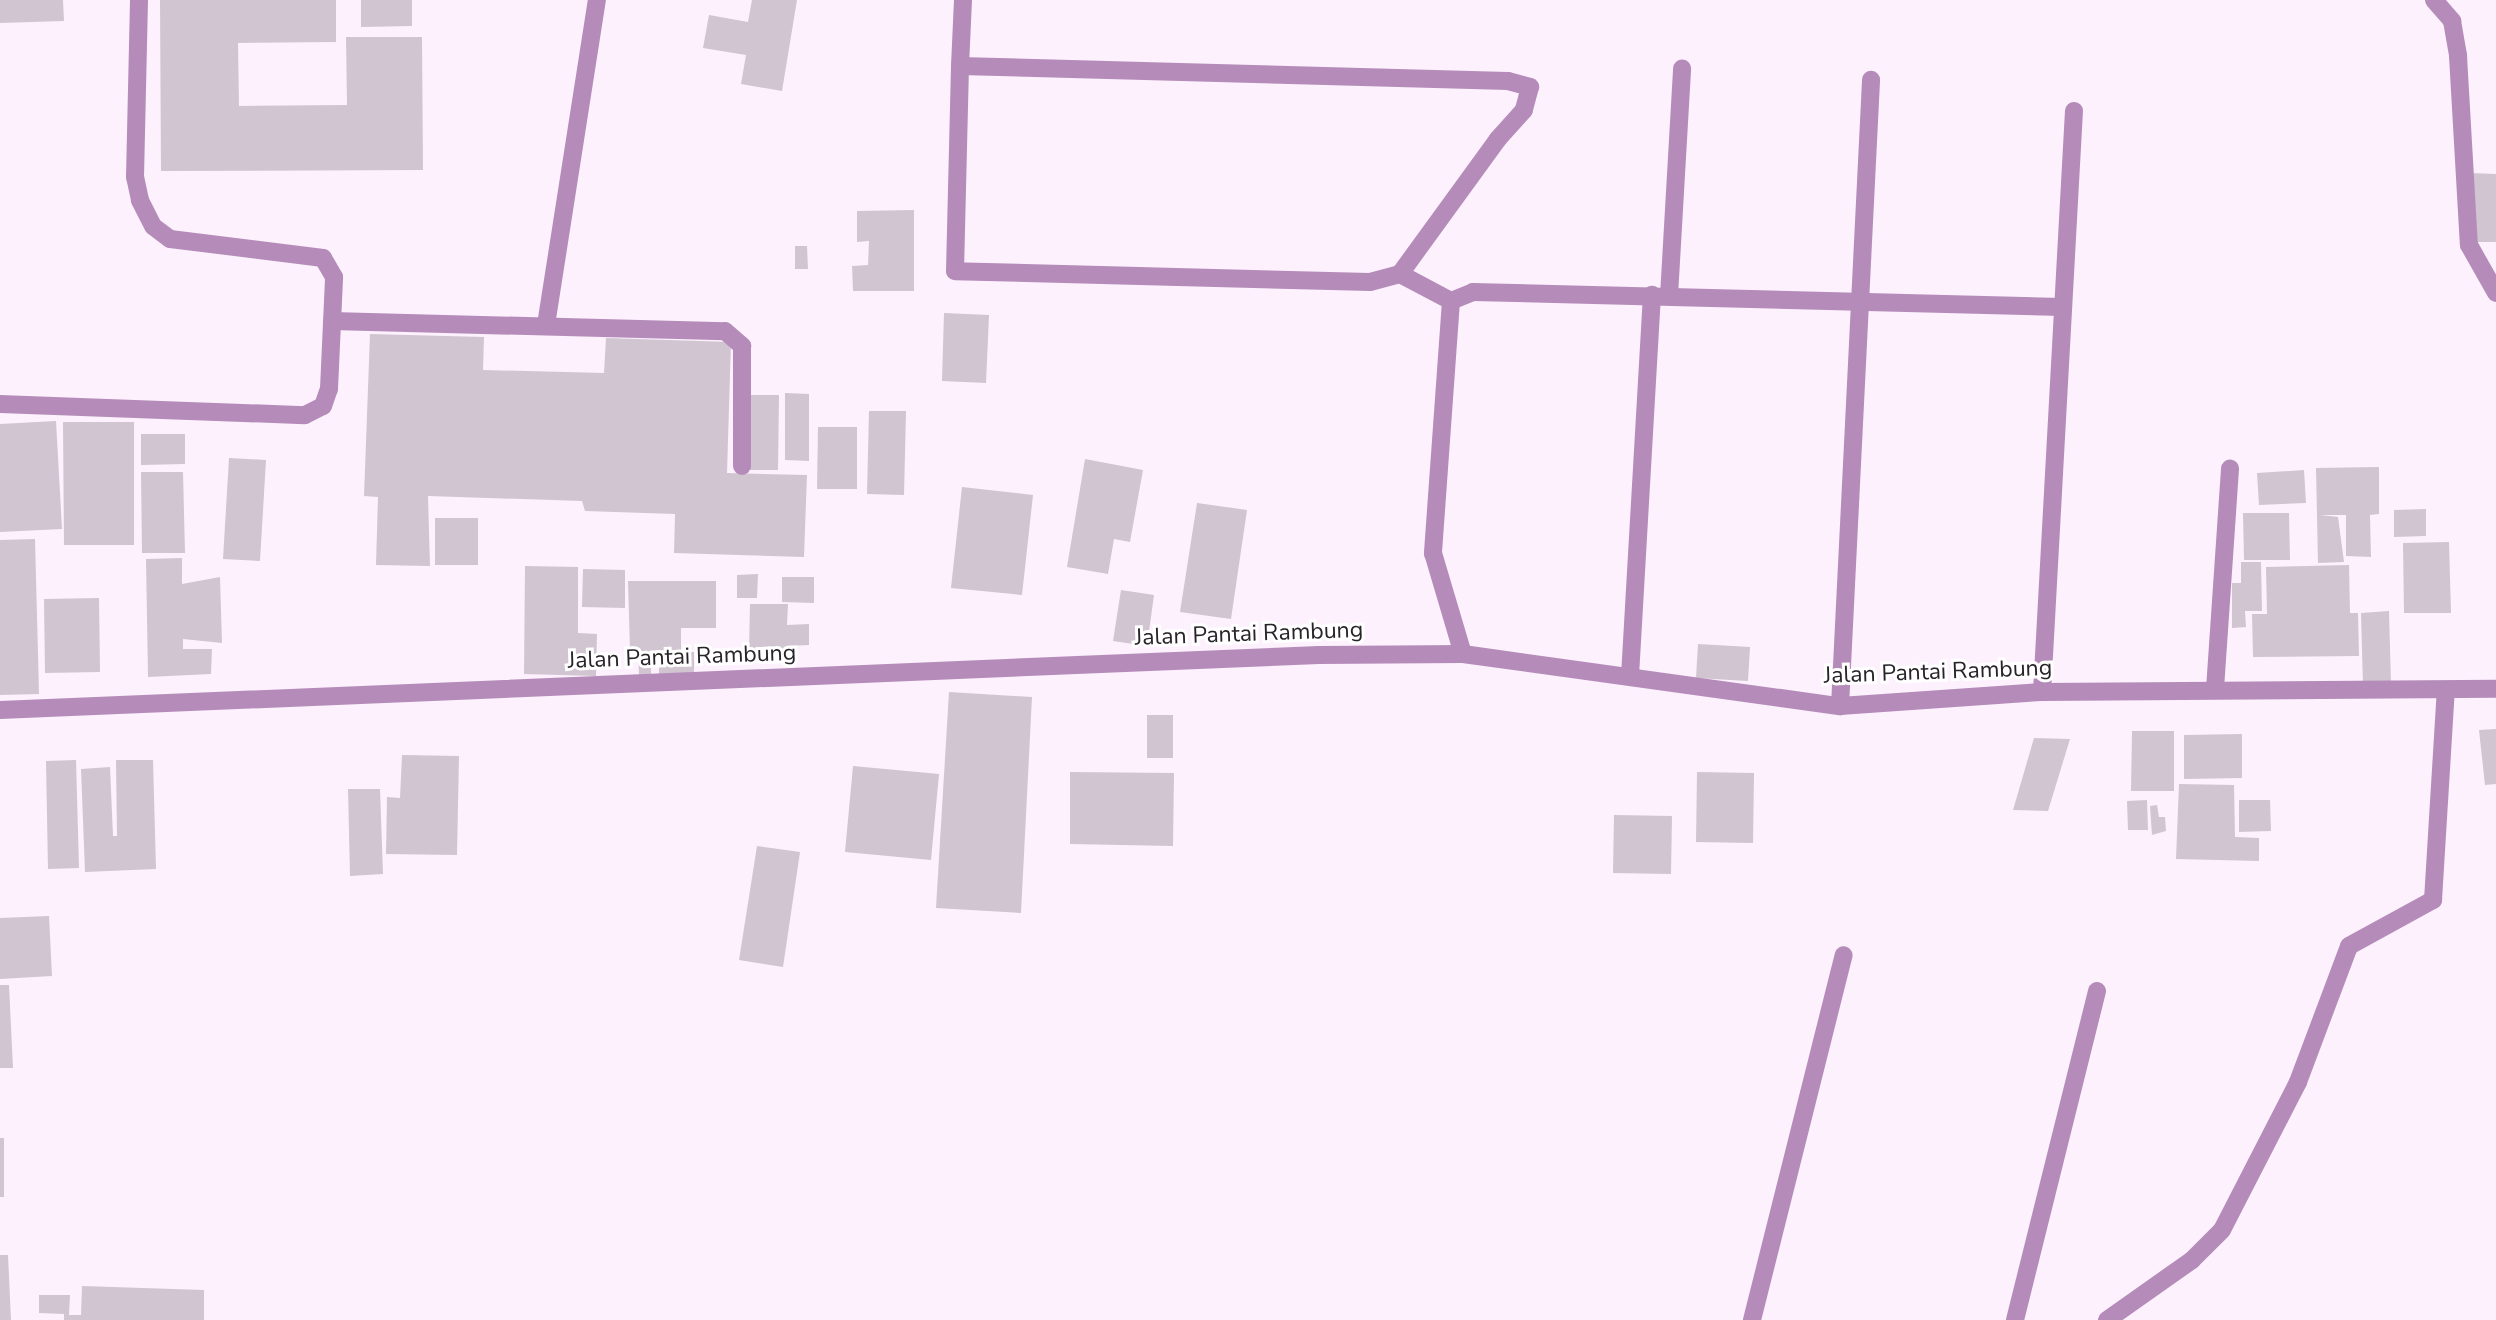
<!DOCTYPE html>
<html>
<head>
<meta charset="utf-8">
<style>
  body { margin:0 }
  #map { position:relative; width:2496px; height:1320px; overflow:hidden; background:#fdf1fe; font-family:"Nunito Sans",sans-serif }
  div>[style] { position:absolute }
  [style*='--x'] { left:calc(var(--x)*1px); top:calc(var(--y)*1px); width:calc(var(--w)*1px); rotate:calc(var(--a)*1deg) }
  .building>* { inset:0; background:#d0c5d1 }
  .minor>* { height:18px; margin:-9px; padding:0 9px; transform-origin:9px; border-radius:9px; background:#b58cb9 }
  span { translate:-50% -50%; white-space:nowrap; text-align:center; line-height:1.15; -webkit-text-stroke:6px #fff; paint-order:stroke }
  .street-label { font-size:23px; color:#282429 }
</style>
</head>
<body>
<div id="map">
  <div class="building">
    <div style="clip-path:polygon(0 0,63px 0,64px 21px,0 23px)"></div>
    <div style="clip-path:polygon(160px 0,336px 0,336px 42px,238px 43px,239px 106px,347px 105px,346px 37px,422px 37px,423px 170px,161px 171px)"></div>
    <div style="clip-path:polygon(361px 0,412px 0,412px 26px,361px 27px)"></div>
    <div style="clip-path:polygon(752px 0,797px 0,782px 91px,741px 84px,746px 55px,703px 48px,709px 15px,748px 22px)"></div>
    <div style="clip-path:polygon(2470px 173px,2496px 174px,2496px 242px,2468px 242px)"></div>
    <div style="clip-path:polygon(914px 210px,914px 291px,853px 291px,852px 266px,868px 265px,869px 241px,857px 242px,857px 211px)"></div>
    <div style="clip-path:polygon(795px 246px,807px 246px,808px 269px,795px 269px)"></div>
    <div style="clip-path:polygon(944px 313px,989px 315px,986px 383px,942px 381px)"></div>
    <div style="clip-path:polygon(370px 334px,484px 337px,483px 370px,604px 373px,606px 338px,731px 342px,727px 473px,807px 475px,804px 557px,674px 553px,675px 514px,585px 511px,582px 501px,428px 496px,430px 566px,376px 565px,378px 497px,364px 496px)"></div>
    <div style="clip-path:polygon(785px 393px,809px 394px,809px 461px,785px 460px)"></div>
    <div style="clip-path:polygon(746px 395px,779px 395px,778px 470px,746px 470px)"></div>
    <div style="clip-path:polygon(869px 411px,906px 411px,904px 495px,867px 494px)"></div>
    <div style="clip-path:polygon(56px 421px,62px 529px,0 532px,0 424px)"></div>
    <div style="clip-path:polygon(63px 422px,134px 422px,134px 545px,64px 545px)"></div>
    <div style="clip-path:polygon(818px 427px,857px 427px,857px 489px,817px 489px)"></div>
    <div style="clip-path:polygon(141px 434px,185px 434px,185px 464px,141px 465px)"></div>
    <div style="clip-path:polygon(229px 458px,266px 460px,260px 561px,223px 559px)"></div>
    <div style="clip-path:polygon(1085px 459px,1143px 470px,1130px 542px,1114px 539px,1108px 574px,1067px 567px)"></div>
    <div style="clip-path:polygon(2379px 467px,2379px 514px,2370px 515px,2371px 557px,2346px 556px,2346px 515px,2320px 515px,2338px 517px,2344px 562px,2318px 563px,2316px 468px)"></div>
    <div style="clip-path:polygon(2304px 470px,2306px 503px,2259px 505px,2257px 473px)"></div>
    <div style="clip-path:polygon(141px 472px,183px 472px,185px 553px,142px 553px)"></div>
    <div style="clip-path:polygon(962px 487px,1033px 495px,1022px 595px,951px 588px)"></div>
    <div style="clip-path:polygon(1197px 503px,1247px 510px,1231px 619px,1180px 612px)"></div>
    <div style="clip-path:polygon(2426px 509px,2426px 536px,2394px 537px,2394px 510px)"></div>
    <div style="clip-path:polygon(2243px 513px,2289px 513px,2290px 560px,2244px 560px)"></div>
    <div style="clip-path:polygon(435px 518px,478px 518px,478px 565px,435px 565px)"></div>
    <div style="clip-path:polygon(35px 539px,39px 694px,0 695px,0 540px)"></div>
    <div style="clip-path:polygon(2449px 542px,2451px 613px,2404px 613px,2403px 543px)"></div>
    <div style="clip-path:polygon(182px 558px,182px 584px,220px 577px,222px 643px,183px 639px,183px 649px,212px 649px,211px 674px,148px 677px,146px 559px)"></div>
    <div style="clip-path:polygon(2241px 562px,2261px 562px,2262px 611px,2245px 611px,2246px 627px,2232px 628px,2232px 583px,2241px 583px)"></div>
    <div style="clip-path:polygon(2349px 565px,2350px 613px,2358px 613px,2359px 656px,2253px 657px,2252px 614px,2267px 614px,2266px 567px)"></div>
    <div style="clip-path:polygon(525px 566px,578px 567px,578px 633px,597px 634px,596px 676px,524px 674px)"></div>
    <div style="clip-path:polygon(583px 569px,625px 570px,625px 608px,582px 607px)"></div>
    <div style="clip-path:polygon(758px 574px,757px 598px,737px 598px,737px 575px)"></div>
    <div style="clip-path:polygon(782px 577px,814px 577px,814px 603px,782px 602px)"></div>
    <div style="clip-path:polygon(628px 581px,716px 581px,716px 628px,681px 628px,681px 650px,651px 651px,651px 676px,639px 676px,638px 651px,630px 651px)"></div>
    <div style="clip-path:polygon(1121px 590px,1154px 595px,1147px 646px,1113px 641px)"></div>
    <div style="clip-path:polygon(99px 598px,100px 672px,45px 673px,44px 599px)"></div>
    <div style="clip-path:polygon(750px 604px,788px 604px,787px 625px,809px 624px,809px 645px,787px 646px,787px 651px,749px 651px)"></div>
    <div style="clip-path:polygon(2389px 611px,2391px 685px,2363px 686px,2361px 613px)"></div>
    <div style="clip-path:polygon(1698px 644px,1750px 647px,1748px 681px,1696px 678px)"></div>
    <div style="clip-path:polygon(669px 652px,670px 662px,680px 662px,680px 652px,694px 652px,694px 677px,659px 678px,659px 653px)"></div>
    <div style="clip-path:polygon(949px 692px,1032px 697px,1021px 913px,936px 908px)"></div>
    <div style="clip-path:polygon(1147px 715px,1173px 715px,1173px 758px,1147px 758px)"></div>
    <div style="clip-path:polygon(2496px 729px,2496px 784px,2485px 785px,2479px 730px)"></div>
    <div style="clip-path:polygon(2132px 731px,2174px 731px,2174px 791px,2131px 791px)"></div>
    <div style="clip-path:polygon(2242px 734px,2242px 778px,2184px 779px,2184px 735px)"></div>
    <div style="clip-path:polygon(2034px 738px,2070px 739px,2048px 811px,2013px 810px)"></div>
    <div style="clip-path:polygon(402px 755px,459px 756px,457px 855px,386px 854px,387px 797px,400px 798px)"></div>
    <div style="clip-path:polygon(76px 760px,79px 868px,48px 869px,46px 761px)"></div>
    <div style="clip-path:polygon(116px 760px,153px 760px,156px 869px,85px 872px,81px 769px,110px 767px,113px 836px,117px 836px)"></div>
    <div style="clip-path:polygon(853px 766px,939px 774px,931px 860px,845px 852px)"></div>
    <div style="clip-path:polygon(1070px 772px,1174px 773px,1173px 846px,1070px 844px)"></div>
    <div style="clip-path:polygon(1697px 772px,1754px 773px,1753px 843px,1696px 842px)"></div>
    <div style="clip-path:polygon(2179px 784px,2234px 785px,2235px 837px,2259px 838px,2259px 861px,2176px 859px)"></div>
    <div style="clip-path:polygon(348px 789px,380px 789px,383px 874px,350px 876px)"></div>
    <div style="clip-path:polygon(2147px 800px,2148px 830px,2128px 830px,2127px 801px)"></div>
    <div style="clip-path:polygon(2239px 800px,2270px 800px,2271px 831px,2239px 832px)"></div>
    <div style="clip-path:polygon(2157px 805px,2159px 817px,2165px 817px,2166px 831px,2152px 835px,2150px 806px)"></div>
    <div style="clip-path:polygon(1614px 815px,1672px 816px,1671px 874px,1613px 873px)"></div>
    <div style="clip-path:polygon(757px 846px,800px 852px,783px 967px,739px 960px)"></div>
    <div style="clip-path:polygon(49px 916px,52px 976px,0 979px,0 918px)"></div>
    <div style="clip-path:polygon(0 985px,9px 985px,13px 1068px,0 1068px)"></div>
    <div style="clip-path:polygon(0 1138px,4px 1138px,4px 1197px,0 1197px)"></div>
    <div style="clip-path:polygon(0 1255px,8px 1255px,11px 1320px,0 1320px)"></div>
    <div style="clip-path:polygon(82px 1286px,204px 1290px,204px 1320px,64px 1320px,64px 1314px,39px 1313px,39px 1295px,70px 1295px,69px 1315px,81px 1315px)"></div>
  </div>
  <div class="minor">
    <div style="--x:2434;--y:0;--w:28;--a:49"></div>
    <div style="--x:2452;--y:21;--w:36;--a:80"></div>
    <div style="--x:2458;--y:56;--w:189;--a:86.7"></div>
    <div style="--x:2469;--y:245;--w:55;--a:60.6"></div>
    <div style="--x:960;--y:66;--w:548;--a:1.57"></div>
    <div style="--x:1508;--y:81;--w:23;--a:15"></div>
    <div style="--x:1530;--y:87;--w:24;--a:105"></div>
    <div style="--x:1524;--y:110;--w:39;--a:132"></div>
    <div style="--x:1498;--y:139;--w:167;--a:126"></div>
    <div style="--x:1400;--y:274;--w:31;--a:165"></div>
    <div style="--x:1370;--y:282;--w:415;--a:-178.5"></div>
    <div style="--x:955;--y:271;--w:205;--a:-88.6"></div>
    <div style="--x:960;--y:66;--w:66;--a:-87.4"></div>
    <div style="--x:1400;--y:274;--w:58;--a:27.9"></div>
    <div style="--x:1451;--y:301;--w:24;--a:-22"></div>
    <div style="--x:1473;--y:292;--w:589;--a:1.46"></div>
    <div style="--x:1669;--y:296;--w:228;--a:-86.7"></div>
    <div style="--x:1451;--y:301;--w:253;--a:94.1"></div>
    <div style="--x:1433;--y:553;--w:105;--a:73.5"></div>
    <div style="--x:332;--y:321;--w:393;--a:1.5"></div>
    <div style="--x:725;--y:331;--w:23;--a:41"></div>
    <div style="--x:742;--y:346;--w:120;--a:90"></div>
    <div style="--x:546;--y:325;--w:329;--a:-81.1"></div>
    <div style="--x:0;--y:404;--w:305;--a:2.1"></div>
    <div style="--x:305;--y:415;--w:20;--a:-27"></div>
    <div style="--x:323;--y:406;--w:18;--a:-71"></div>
    <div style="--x:329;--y:389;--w:112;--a:-87.4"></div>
    <div style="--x:334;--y:277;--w:22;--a:-120"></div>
    <div style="--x:323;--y:258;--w:154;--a:-172.9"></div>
    <div style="--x:170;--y:239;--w:21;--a:-143"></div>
    <div style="--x:153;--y:226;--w:29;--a:-117"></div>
    <div style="--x:140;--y:200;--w:24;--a:-102"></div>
    <div style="--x:135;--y:177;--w:177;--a:-88.7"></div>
    <div style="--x:1630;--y:676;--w:382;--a:-86.7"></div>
    <div style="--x:2215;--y:689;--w:221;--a:-86.1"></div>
    <div style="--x:2042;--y:692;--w:582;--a:-86.85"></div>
    <div style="--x:1840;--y:706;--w:627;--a:-87.16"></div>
    <div style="--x:0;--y:710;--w:1320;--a:-2.39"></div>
    <div style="--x:1319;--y:655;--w:144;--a:-0.4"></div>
    <div style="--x:1463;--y:654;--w:381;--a:7.9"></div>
    <div style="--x:1840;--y:706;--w:202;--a:-4"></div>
    <div style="--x:2042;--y:692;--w:454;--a:-0.4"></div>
    <div style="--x:1752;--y:1320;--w:376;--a:-75.9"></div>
    <div style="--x:2015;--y:1320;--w:339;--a:-76"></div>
    <div style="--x:2107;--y:1320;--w:104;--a:-35.2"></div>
    <div style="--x:2192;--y:1260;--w:42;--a:-45"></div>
    <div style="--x:2222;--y:1230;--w:166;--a:-62.8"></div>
    <div style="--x:2298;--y:1082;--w:145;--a:-69.4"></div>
    <div style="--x:2349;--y:946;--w:96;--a:-28.7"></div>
    <div style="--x:2433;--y:900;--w:210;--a:-86.5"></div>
  </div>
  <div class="street-label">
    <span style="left:1249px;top:634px;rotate:-2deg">Jalan Pantai Rambung</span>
    <span style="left:682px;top:657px;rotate:-2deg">Jalan Pantai Rambung</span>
    <span style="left:1938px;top:672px;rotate:-2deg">Jalan Pantai Rambung</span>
  </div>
</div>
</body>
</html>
